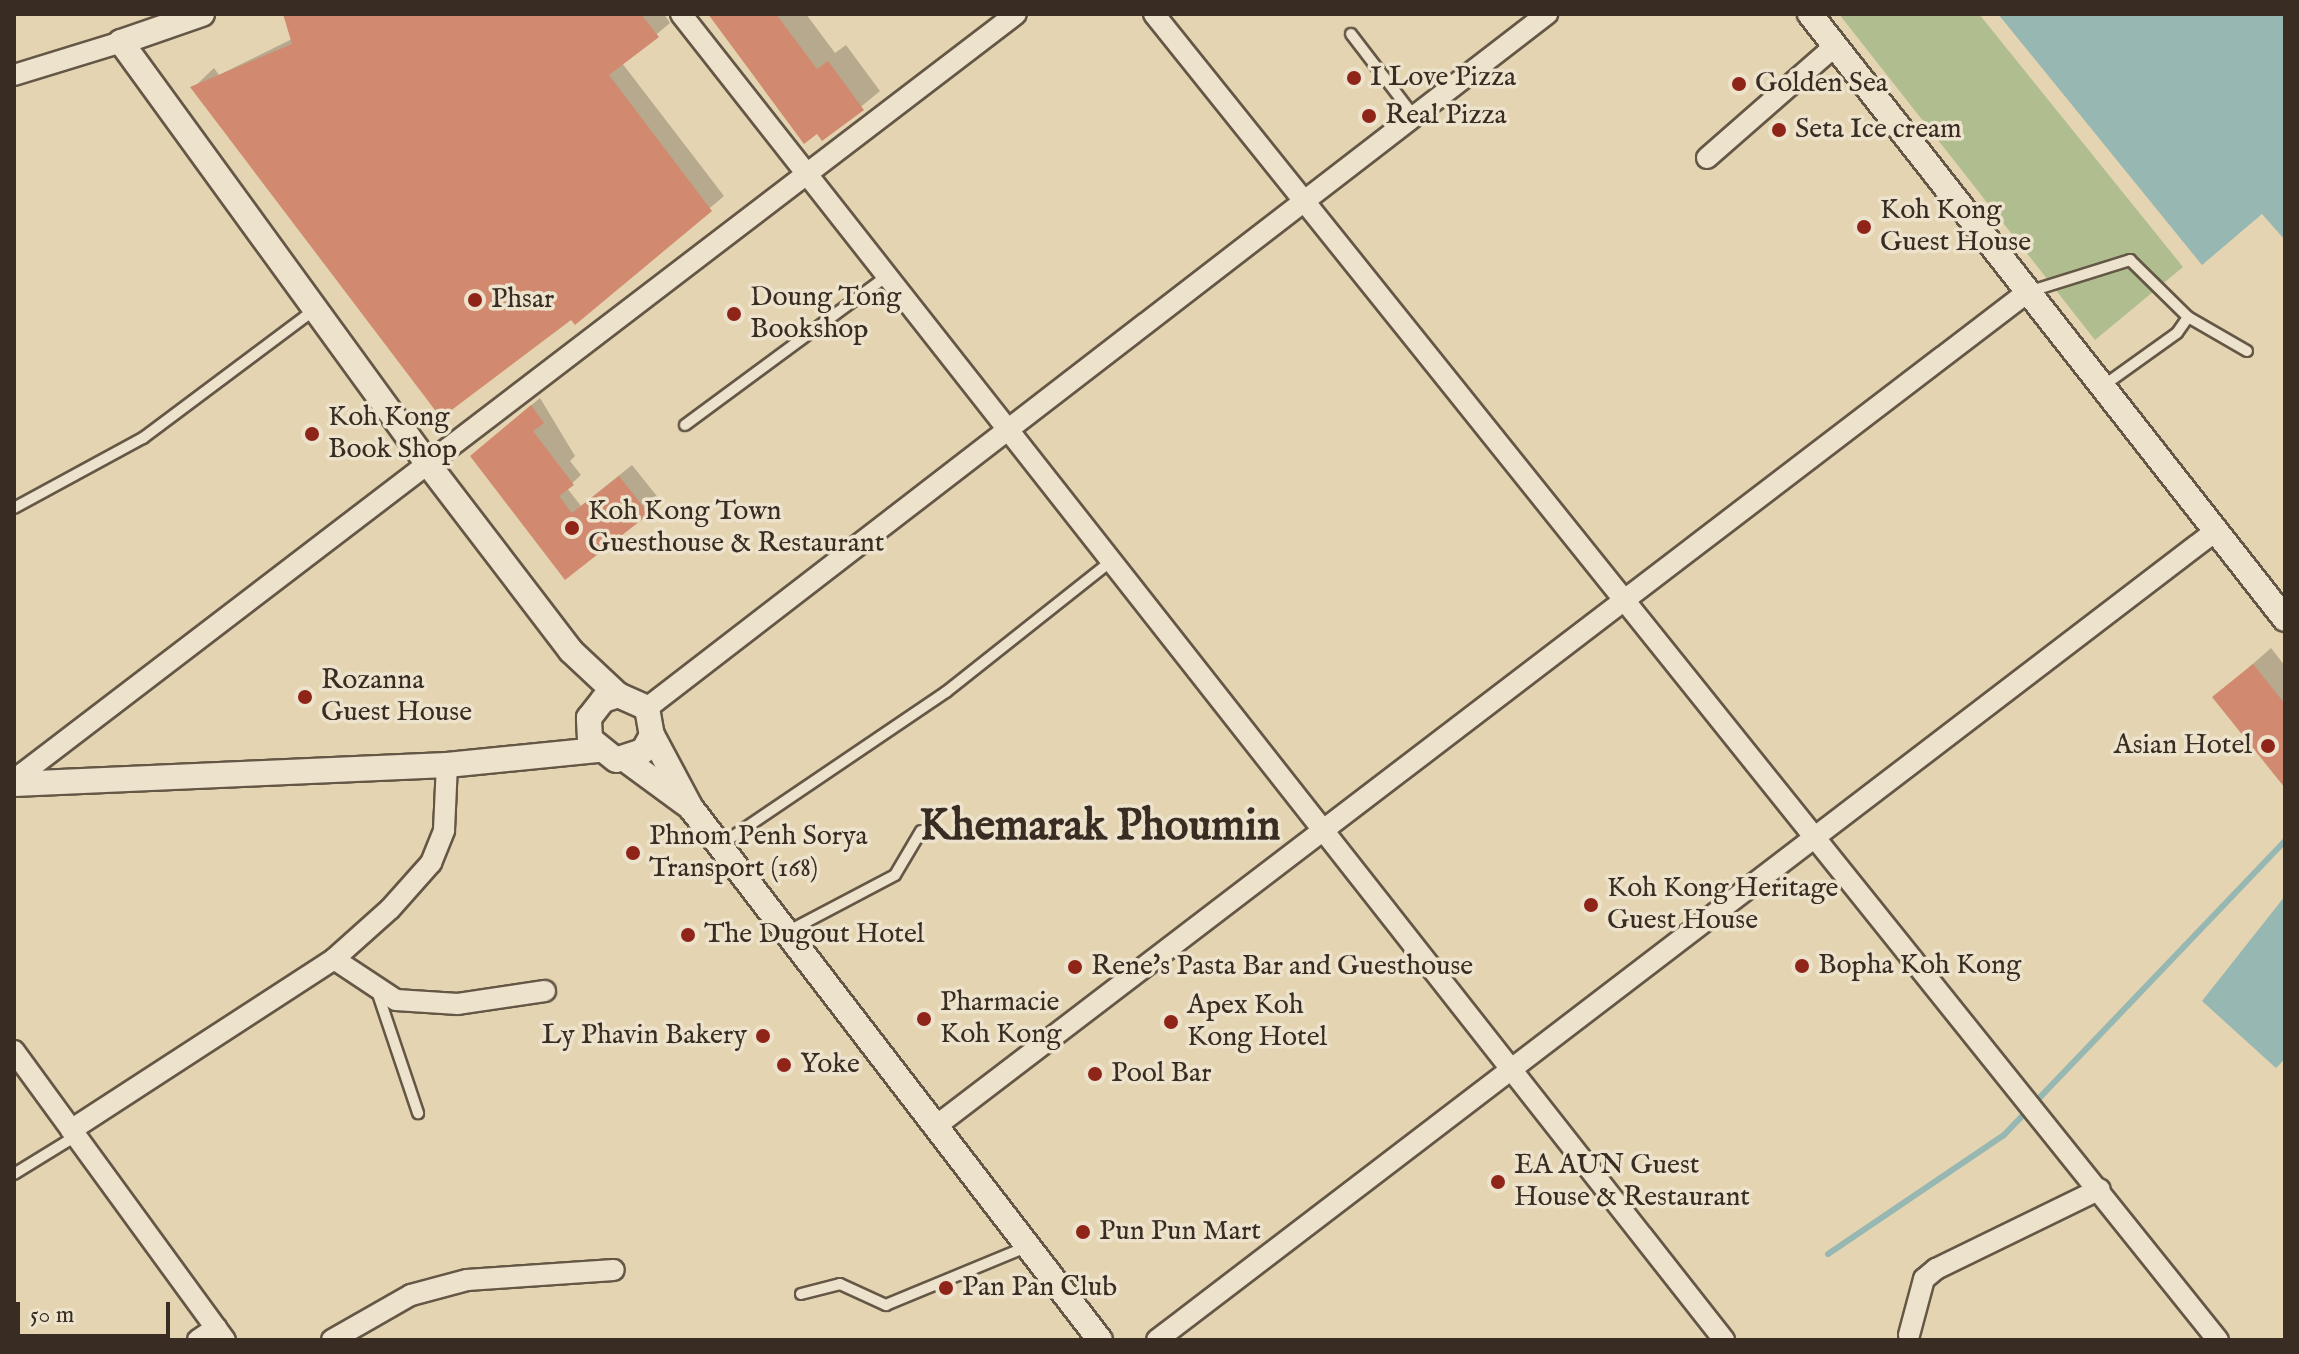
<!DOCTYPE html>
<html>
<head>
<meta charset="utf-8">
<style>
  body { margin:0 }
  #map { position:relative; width:2299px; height:1354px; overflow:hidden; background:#e4d4b1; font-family:"IM FELL English",serif }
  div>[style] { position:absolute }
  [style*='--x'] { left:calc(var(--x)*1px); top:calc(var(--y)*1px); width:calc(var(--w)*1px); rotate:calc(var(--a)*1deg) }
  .green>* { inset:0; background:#b0be8f }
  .water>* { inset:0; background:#96b7b2 }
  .shadow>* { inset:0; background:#0003 }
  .stream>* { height:6px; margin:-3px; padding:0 3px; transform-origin:3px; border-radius:3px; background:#96b7b2 }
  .building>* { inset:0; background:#d18a6f }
  .roads { filter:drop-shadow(2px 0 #645746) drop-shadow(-2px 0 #645746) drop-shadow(0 2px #645746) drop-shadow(0 -2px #645746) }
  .service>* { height:10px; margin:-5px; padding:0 5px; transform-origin:5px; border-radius:5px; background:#ede3cc }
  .minor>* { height:20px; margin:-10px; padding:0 10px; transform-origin:10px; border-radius:10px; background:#ede3cc }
  .tertiary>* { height:24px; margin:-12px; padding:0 12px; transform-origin:12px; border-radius:12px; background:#ede3cc }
  .dots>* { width:22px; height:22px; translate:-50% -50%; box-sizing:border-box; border:4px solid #ede3cc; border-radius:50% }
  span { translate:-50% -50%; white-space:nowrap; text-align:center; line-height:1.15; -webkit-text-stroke:7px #ede3cc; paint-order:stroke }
  .poi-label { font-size:28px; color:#392d23 }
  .left { translate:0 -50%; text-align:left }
  .right { translate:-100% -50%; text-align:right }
  .town-label { font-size:44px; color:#392d23; font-weight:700 }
  .frame { position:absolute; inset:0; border:16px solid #392d23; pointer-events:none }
  .scale { position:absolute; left:16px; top:1302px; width:154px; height:36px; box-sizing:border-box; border:4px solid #392d23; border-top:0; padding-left:10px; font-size:24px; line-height:28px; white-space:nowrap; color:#392d23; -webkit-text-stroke:6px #ede3cc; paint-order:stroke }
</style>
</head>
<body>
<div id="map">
  <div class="green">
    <div style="clip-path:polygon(1839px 14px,1979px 14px,2183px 267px,2095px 340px)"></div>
  </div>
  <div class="water">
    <div style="clip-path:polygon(1998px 14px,2285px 14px,2285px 240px,2262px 214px,2202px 265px)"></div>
    <div style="clip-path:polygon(2285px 896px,2285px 1059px,2276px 1068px,2202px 1001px)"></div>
  </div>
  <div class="shadow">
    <div style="clip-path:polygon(285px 14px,664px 14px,670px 23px,622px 63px,724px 196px,575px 322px,193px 88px,214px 68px,219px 75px,292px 39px)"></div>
    <div style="clip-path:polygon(710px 14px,806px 14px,835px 53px,846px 45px,880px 91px,823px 138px)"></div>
    <div style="clip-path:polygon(540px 398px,575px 456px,570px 461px,581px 475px,567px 488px,581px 506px,632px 465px,660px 500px,566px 577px,481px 448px)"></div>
    <div style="clip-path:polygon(2271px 648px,2285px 666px,2285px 785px,2215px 697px)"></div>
  </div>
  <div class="stream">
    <div style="--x:1828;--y:1254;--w:212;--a:-34.1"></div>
    <div style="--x:2004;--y:1135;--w:407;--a:-46.3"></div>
  </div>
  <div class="building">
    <div style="clip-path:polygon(283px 14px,641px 14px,659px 37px,609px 75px,712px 211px,575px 325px,571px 320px,441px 418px,190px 87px,292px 44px)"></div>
    <div style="clip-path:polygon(708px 14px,776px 14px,817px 69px,828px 61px,864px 110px,822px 141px,817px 134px,804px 144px)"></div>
    <div style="clip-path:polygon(531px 405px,544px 423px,533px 431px,574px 485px,559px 496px,572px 513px,619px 476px,649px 514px,565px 580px,470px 456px)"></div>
    <div style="clip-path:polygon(2253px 664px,2285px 704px,2285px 788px,2212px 697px)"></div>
  </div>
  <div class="roads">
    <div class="service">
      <div style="--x:1351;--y:34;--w:103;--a:52.5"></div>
      <div style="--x:2031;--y:291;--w:104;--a:-17.4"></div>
      <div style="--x:2130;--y:260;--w:81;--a:44.5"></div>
      <div style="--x:2103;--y:386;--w:91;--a:-35.6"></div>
      <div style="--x:2177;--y:333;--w:19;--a:-55"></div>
      <div style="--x:2188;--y:317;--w:68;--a:30"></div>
      <div style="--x:685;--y:425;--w:251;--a:-36.4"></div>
      <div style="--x:14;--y:508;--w:147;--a:-28.5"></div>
      <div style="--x:143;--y:438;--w:212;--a:-36.8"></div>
      <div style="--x:720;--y:845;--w:273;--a:-34.1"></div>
      <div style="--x:946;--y:692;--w:211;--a:-38.4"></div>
      <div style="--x:787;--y:932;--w:122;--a:-27.8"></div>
      <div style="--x:895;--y:875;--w:51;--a:-59.4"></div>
      <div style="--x:377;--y:991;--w:129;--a:71.4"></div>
      <div style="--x:14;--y:1174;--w:73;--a:-31.5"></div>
      <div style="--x:801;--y:1294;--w:40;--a:-14.4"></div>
      <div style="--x:840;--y:1284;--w:51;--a:24.5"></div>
      <div style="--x:886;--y:1305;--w:152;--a:-22.5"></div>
    </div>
    <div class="minor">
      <div style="--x:681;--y:14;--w:1687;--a:51.81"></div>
      <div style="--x:1154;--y:14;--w:1700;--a:51.26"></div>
      <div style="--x:14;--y:75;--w:112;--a:-17.1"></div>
      <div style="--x:1707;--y:158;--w:170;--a:-41.2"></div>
      <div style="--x:647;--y:708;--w:1137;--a:-37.64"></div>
      <div style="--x:14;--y:780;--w:1261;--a:-37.4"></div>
      <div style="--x:334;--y:959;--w:74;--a:33.5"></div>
      <div style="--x:396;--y:1000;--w:62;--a:3.7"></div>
      <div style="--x:458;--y:1004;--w:88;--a:-8.5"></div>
      <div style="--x:14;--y:1051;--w:358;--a:53.9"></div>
      <div style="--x:936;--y:1126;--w:1375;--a:-37.38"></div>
      <div style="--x:71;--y:1130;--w:314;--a:-33"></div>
      <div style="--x:334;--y:959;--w:75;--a:-41.8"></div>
      <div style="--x:390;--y:909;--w:62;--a:-48.3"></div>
      <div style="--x:431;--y:863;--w:35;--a:-68"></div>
      <div style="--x:444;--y:830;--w:65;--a:-87.4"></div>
      <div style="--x:1909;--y:1335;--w:58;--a:-75"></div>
      <div style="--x:1924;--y:1279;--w:16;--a:-40"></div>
      <div style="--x:1936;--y:1269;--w:182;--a:-26"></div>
      <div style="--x:198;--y:1340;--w:22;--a:-34"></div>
      <div style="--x:332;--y:1340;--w:91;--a:-29.7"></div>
      <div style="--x:411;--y:1295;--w:58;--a:-15"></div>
      <div style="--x:467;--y:1280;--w:147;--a:-3.9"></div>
      <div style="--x:1157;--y:1340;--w:1334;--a:-37.39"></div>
    </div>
    <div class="tertiary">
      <div style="--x:202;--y:14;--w:86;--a:160.9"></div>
      <div style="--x:121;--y:42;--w:517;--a:53.97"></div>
      <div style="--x:425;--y:460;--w:240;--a:52.6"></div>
      <div style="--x:571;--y:651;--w:64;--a:43.1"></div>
      <div style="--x:1810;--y:14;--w:769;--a:51.86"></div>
      <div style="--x:652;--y:735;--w:18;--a:119"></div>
      <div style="--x:643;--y:751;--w:28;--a:162"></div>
      <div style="--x:616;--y:760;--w:33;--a:-141"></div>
      <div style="--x:590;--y:739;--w:21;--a:-93"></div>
      <div style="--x:589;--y:718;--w:23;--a:-52"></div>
      <div style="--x:603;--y:700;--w:16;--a:-18"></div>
      <div style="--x:618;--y:695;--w:32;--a:24"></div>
      <div style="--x:647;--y:708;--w:27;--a:80"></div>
      <div style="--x:652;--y:735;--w:83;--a:61.9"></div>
      <div style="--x:691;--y:808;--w:671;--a:52.45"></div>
      <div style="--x:626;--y:760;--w:74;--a:36.3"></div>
      <div style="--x:14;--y:784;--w:433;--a:-2.5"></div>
      <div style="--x:447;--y:765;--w:151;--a:-5.7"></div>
    </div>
  </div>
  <div class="dots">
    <div style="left:1354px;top:78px;background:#8f2418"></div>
    <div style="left:1739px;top:84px;background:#8f2418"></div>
    <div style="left:1369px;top:116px;background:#8f2418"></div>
    <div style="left:1779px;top:130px;background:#8f2418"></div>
    <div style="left:1864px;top:227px;background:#8f2418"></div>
    <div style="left:475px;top:300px;background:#8f2418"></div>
    <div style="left:734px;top:314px;background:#8f2418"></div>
    <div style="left:312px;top:434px;background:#8f2418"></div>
    <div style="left:572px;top:528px;background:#8f2418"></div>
    <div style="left:305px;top:697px;background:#8f2418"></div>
    <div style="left:2268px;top:746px;background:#8f2418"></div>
    <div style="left:633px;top:853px;background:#8f2418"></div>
    <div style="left:1591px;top:905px;background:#8f2418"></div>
    <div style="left:688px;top:935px;background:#8f2418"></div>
    <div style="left:1802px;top:966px;background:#8f2418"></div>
    <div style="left:1075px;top:967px;background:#8f2418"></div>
    <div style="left:924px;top:1019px;background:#8f2418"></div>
    <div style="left:1171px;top:1022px;background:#8f2418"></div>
    <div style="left:763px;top:1036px;background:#8f2418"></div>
    <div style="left:784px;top:1065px;background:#8f2418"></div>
    <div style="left:1095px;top:1074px;background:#8f2418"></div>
    <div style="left:1498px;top:1182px;background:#8f2418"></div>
    <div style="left:1083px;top:1232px;background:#8f2418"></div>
    <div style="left:946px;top:1288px;background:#8f2418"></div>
  </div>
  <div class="poi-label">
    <span class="left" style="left:1370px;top:78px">I Love Pizza</span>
    <span class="left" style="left:1755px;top:84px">Golden Sea</span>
    <span class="left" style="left:1385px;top:116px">Real Pizza</span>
    <span class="left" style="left:1795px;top:130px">Seta Ice cream</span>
    <span class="left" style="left:1880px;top:227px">Koh Kong<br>Guest House</span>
    <span class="left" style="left:750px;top:314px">Doung Tong<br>Bookshop</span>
    <span class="left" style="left:491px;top:300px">Phsar</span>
    <span class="left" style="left:328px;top:434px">Koh Kong<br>Book Shop</span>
    <span class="left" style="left:588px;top:528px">Koh Kong Town<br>Guesthouse &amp; Restaurant</span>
    <span class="left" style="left:321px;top:697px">Rozanna<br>Guest House</span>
    <span class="right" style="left:2252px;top:746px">Asian Hotel</span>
    <span class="left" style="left:649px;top:853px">Phnom Penh Sorya<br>Transport (168)</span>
    <span class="left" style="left:1607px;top:905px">Koh Kong Heritage<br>Guest House</span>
    <span class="left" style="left:704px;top:935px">The Dugout Hotel</span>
    <span class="left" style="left:1818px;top:966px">Bopha Koh Kong</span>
    <span class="left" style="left:1091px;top:967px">Rene's Pasta Bar and Guesthouse</span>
    <span class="left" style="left:940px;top:1019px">Pharmacie<br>Koh Kong</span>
    <span class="left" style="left:1187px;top:1022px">Apex Koh<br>Kong Hotel</span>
    <span class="right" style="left:747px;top:1036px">Ly Phavin Bakery</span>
    <span class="left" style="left:800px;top:1065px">Yoke</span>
    <span class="left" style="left:1111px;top:1074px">Pool Bar</span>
    <span class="left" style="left:1514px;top:1182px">EA AUN Guest<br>House &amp; Restaurant</span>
    <span class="left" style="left:1099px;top:1232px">Pun Pun Mart</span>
    <span class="left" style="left:962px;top:1288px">Pan Pan Club</span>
  </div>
  <div class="town-label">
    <span style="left:1100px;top:827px">Khemarak Phoumin</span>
  </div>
  <div class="frame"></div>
  <div class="scale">50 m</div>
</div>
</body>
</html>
